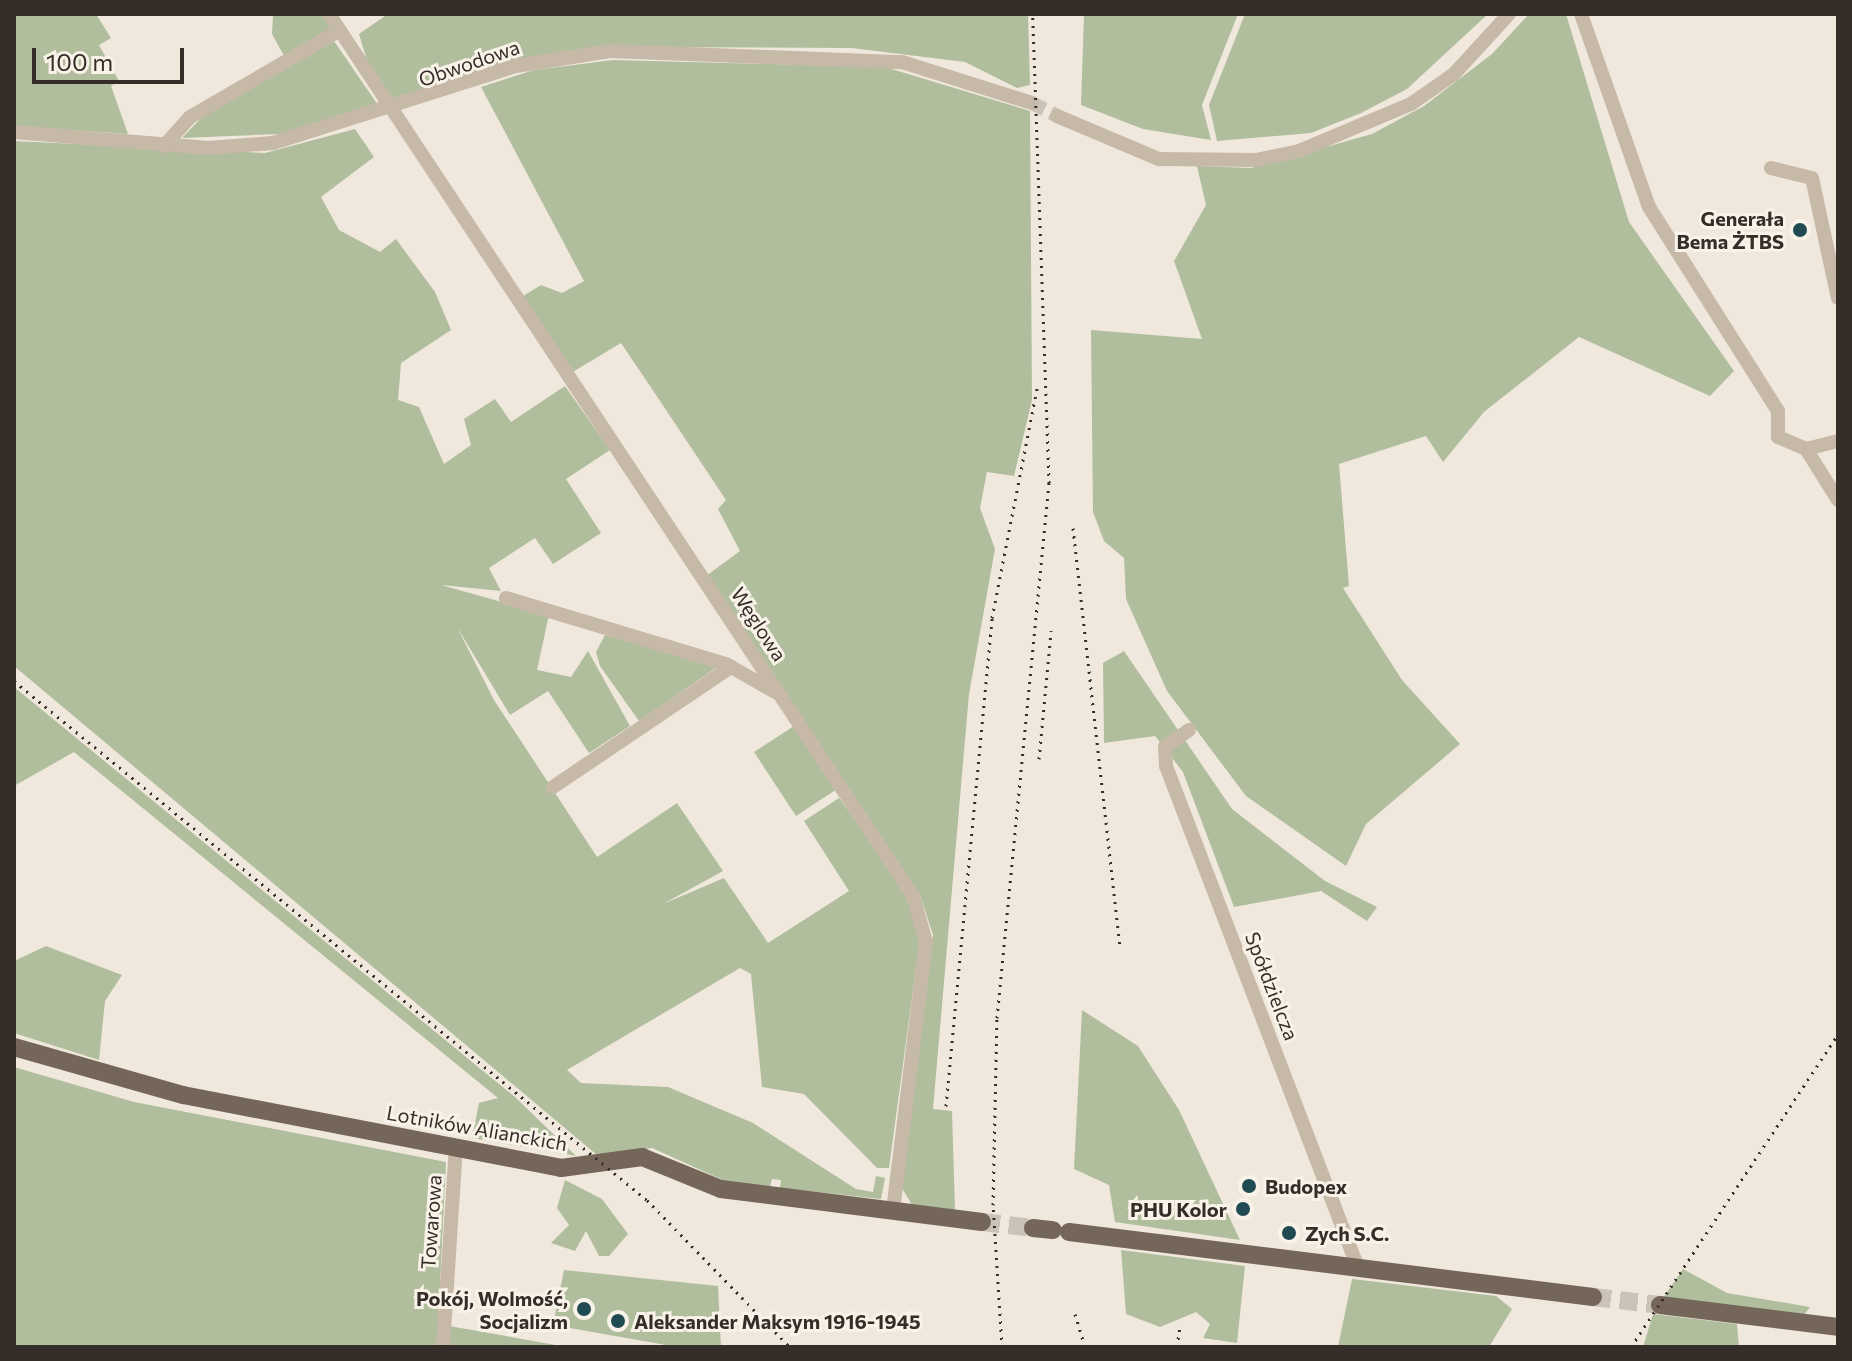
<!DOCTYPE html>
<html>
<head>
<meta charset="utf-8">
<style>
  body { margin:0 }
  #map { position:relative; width:1852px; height:1361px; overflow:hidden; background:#f0e8dc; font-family:Commissioner,sans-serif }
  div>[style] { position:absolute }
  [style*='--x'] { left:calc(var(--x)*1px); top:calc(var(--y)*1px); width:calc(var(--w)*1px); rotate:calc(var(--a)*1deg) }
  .green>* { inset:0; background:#b0be9d }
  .minor-tunnel>* { height:14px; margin-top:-7px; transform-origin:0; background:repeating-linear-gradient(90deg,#cbc3b8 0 14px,transparent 0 21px) }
  .major-tunnel>* { height:18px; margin-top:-9px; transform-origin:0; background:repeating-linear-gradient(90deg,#cbc3b8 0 18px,transparent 0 27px) }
  .minor>* { height:14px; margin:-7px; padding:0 7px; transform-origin:7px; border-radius:7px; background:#c7b9a8 }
  .major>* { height:18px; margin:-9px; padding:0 9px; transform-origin:9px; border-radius:9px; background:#75665a }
  .rail>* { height:3px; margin-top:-1.5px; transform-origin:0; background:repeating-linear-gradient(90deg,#352d28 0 2px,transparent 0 8px) }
  .dots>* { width:22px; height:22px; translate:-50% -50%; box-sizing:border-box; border:4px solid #f8f2e8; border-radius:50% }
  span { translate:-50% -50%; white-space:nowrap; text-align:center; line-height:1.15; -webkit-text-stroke:6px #f8f2e8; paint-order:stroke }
  .street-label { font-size:20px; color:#352d28 }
  .poi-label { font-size:20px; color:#352d28; font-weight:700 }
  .right { translate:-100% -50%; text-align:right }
  .left { translate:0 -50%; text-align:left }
  .frame { position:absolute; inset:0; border:16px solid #352d28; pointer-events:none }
  .scale { position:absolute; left:32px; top:48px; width:152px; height:36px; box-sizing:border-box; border:4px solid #352d28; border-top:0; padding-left:10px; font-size:24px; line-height:28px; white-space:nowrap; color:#352d28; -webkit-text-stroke:6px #f8f2e8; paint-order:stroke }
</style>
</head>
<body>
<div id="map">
  <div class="green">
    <div style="clip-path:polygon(14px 14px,96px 14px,111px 38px,99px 45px,119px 81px,111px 86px,128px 134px,14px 126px)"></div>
    <div style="clip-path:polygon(273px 14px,324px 14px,332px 29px,284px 56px,272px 34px)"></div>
    <div style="clip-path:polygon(388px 14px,1028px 14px,1030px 85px,1017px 88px,965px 62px,852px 48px,629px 47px,393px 99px,368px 64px,359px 34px)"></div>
    <div style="clip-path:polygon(1084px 14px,1238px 14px,1202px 105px,1211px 140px,1143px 129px,1081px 105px)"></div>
    <div style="clip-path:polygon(1245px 14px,1488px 14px,1407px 89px,1361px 113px,1311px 133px,1217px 141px,1209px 105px)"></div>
    <div style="clip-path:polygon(1529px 14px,1566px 14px,1629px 222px,1734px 371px,1710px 396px,1579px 337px,1484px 412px,1443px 462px,1426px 436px,1339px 464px,1349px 586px,1343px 588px,1402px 680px,1460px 744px,1366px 824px,1346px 866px,1246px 796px,1167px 691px,1126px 599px,1124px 558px,1104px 541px,1093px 512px,1091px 330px,1202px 339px,1174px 261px,1206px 205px,1197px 166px,1251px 168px,1372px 134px,1424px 106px,1492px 54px)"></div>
    <div style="clip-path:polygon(334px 41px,378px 105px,280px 134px,182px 138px,203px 116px)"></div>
    <div style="clip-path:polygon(613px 60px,885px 67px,1030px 111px,1032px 400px,1014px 476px,987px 472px,980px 508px,995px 549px,969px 694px,933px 1109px,952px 1111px,955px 1210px,912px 1205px,902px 1188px,933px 935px,920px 895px,706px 576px,740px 551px,718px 509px,726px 500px,654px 392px,621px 343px,571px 373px,520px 298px,541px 285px,562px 293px,584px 281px,481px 87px,534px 70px)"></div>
    <div style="clip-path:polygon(355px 129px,374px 157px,321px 197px,339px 230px,380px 252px,396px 239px,435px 292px,451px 330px,401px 363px,398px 400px,419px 407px,444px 464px,471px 445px,464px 419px,495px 399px,511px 422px,565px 386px,610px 450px,566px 479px,601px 533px,553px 564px,535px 538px,489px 568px,501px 591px,441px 585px,549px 615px,537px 670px,571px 677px,588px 651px,630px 726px,589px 753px,548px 691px,510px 715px,457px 627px,494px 700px,597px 857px,677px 803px,723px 871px,663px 904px,724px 878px,768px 943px,849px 891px,804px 821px,839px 798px,901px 883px,921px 931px,889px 1168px,877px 1168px,804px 1094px,762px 1087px,751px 974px,740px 968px,567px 1070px,581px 1083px,668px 1087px,753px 1123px,856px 1189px,873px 1192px,876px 1176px,885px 1178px,881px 1199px,780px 1188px,781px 1180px,772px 1179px,770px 1187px,725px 1181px,652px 1148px,597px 1155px,14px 666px,14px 141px,265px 153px)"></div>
    <div style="clip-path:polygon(605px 635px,719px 666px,639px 721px,600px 666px,596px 652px)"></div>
    <div style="clip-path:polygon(1124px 651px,1232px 809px,1325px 881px,1377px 907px,1367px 921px,1321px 891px,1234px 907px,1183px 772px,1155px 736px,1104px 743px,1103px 663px)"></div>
    <div style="clip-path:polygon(14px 687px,515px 1097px,576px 1156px,472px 1138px,479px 1103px,498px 1098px,74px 752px,14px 786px)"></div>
    <div style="clip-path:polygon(794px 726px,837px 789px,796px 816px,754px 752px)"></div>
    <div style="clip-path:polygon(46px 946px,122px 975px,105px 1001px,99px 1060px,14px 1033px,14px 961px)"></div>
    <div style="clip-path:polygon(1082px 1010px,1138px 1046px,1179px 1110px,1240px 1240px,1115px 1222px,1109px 1185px,1074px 1169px)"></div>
    <div style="clip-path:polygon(14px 1067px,134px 1102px,446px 1162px,438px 1324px,567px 1347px,14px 1347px)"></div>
    <div style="clip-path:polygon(565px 1180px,602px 1199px,628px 1234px,609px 1256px,599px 1256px,586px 1231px,575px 1251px,551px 1243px,569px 1225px,557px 1208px)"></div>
    <div style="clip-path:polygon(1121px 1250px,1245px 1266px,1237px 1343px,1203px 1338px,1210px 1324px,1196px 1312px,1160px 1327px,1126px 1314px)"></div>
    <div style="clip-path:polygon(1683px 1269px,1727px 1293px,1810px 1307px,1804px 1315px,1663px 1298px)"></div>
    <div style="clip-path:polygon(564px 1270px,718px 1286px,721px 1347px,677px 1347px,553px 1325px)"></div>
    <div style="clip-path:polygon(1352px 1279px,1496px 1296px,1512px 1309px,1489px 1347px,1338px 1347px)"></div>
    <div style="clip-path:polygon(1653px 1314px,1737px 1324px,1739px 1347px,1643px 1347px)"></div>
  </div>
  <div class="minor-tunnel">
    <div style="--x:1032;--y:103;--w:28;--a:27"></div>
  </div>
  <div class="major-tunnel">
    <div style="--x:982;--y:1222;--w:51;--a:6.7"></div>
    <div style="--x:1593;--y:1297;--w:67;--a:6.8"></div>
  </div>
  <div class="minor">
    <div style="--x:329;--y:14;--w:1058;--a:56.49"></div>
    <div style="--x:913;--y:896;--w:48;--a:74.2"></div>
    <div style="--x:926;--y:942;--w:271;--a:97"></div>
    <div style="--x:1581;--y:14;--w:205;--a:70.6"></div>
    <div style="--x:1649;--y:207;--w:241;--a:57.7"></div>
    <div style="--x:1778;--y:411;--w:26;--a:90"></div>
    <div style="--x:1778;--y:437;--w:30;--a:23"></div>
    <div style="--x:1057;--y:116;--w:111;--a:22.9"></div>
    <div style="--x:1159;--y:159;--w:97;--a:0.6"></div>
    <div style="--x:1256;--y:160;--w:44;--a:-11.8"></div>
    <div style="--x:1299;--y:151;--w:121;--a:-22.8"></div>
    <div style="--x:1411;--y:104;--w:52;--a:-34.9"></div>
    <div style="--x:1454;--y:74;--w:81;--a:-47.5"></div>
    <div style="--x:14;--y:132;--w:195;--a:4.7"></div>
    <div style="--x:208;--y:148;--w:65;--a:-4.4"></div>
    <div style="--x:273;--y:143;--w:255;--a:-17.6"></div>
    <div style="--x:516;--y:66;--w:95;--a:-9.1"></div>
    <div style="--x:610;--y:51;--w:292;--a:2.2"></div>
    <div style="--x:902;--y:62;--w:136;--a:17.5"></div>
    <div style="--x:164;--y:146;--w:39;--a:-48"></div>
    <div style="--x:190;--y:117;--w:173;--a:-30.1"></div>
    <div style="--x:1771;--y:168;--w:42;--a:13.7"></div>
    <div style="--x:1812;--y:178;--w:123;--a:77.8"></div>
    <div style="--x:1806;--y:449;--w:60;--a:57.9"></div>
    <div style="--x:1806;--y:449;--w:33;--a:-14"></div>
    <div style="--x:506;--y:598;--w:230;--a:16.7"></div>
    <div style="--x:726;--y:664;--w:59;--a:29.6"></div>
    <div style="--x:1189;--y:730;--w:29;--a:145"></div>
    <div style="--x:1165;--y:747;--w:19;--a:87"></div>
    <div style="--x:1166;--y:766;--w:537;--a:69.07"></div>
    <div style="--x:553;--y:787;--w:215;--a:-34"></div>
    <div style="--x:443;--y:1347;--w:199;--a:-86.3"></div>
  </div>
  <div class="major">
    <div style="--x:14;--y:1047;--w:176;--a:15.9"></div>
    <div style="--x:183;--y:1095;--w:385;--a:10.9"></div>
    <div style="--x:561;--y:1168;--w:82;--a:-7.7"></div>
    <div style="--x:642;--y:1157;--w:85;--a:22.1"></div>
    <div style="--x:721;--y:1189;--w:263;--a:7.2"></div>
    <div style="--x:1033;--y:1228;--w:20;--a:6"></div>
    <div style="--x:1069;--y:1232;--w:528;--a:7.07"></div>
    <div style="--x:1660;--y:1305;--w:179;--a:7"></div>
  </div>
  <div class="rail">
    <div style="--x:1073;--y:528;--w:423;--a:83.6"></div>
    <div style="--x:14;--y:681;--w:819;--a:39.35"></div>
    <div style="--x:647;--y:1200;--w:205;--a:45.8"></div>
    <div style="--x:1039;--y:759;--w:129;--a:-84.6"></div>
    <div style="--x:946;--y:1106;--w:490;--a:-84.6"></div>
    <div style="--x:992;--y:618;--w:238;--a:-78.9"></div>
    <div style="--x:1075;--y:1314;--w:34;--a:73"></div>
    <div style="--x:1002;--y:1347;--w:142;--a:-93.6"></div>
    <div style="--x:993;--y:1205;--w:187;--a:-88.8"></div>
    <div style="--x:997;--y:1018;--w:538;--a:-84.45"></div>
    <div style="--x:1049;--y:483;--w:469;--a:-92"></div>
    <div style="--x:1177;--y:1347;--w:21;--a:-82"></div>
    <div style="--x:1631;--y:1347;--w:375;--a:-56.5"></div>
  </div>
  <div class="dots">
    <div style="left:1800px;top:230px;background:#214b53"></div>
    <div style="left:1249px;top:1186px;background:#214b53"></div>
    <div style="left:1243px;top:1209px;background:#214b53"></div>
    <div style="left:1289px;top:1233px;background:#214b53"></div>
    <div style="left:584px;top:1309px;background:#214b53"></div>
    <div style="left:618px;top:1321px;background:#214b53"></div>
  </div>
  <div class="street-label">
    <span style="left:469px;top:63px;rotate:-19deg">Obwodowa</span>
    <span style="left:759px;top:624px;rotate:57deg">Węglowa</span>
    <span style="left:1272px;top:986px;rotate:69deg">Spółdzielcza</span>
    <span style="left:477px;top:1128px;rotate:10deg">Lotników Alianckich</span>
    <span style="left:431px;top:1222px;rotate:-86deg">Towarowa</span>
  </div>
  <div class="poi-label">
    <span class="right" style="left:1784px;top:230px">Generała<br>Bema ŻTBS</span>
    <span class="left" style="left:1265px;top:1186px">Budopex</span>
    <span class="right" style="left:1227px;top:1209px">PHU Kolor</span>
    <span class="left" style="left:1305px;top:1233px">Zych S.C.</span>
    <span class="right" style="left:568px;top:1310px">Pokój, Wolmość,<br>Socjalizm</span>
    <span class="left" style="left:634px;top:1321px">Aleksander Maksym 1916-1945</span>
  </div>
  <div class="frame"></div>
  <div class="scale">100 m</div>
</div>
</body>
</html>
